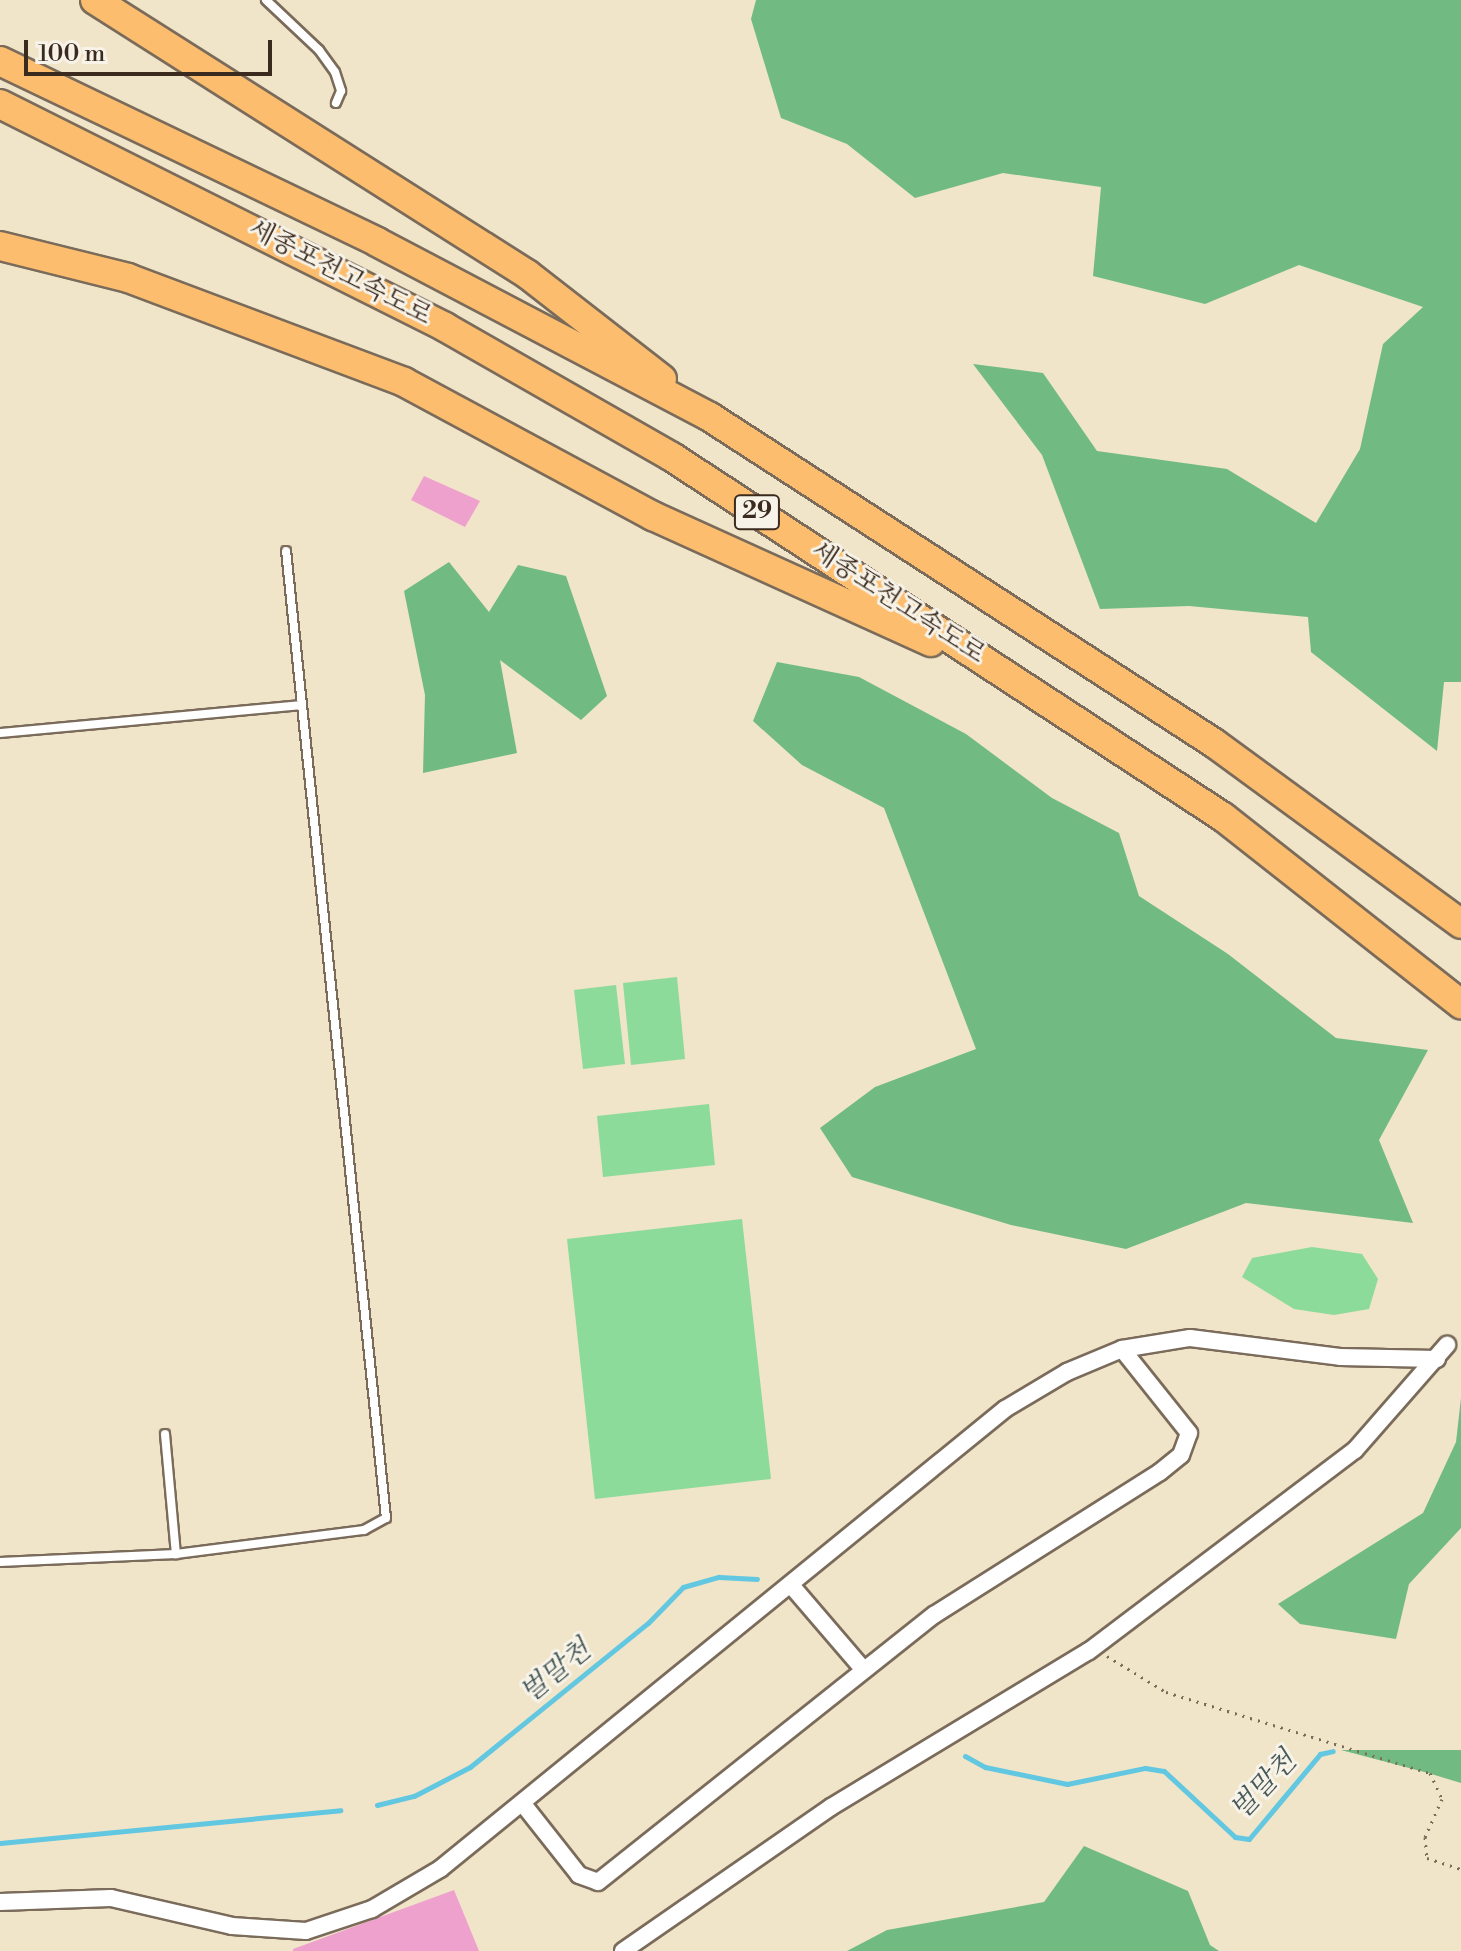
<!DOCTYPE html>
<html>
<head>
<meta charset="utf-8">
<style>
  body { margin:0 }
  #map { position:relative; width:1461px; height:1951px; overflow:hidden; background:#f0e4c9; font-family:"Libre Bodoni","Noto Serif KR",serif }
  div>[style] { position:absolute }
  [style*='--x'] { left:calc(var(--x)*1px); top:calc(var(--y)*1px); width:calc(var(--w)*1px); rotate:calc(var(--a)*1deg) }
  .green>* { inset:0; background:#8cdb9a }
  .forest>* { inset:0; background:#71bb82 }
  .stream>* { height:5px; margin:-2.5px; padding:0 2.5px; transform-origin:2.5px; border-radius:2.5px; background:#62c7e0 }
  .building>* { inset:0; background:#eea1cc }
  .path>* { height:3px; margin-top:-1.5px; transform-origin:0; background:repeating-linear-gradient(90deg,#7a6b5a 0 2px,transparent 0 8px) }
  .roads { filter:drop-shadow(2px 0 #7a6b5a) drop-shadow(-2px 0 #7a6b5a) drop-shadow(0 2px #7a6b5a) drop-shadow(0 -2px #7a6b5a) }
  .lane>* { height:8px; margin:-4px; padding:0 4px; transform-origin:4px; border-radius:4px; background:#fff }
  .street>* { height:16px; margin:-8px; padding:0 8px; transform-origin:8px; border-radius:8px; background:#fff }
  .highway>* { height:28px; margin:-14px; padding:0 14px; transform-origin:14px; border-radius:14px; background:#fcbd6e }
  span { translate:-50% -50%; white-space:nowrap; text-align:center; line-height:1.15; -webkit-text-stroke:6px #f7f3e8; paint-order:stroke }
  .shield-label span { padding:2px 6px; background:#f7f3e8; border:2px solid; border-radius:6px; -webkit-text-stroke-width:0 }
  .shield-label { font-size:24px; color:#3b2a1e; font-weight:700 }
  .street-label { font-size:26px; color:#3b2a1e }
  .water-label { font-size:28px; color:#475958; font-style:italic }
  .scale { position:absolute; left:24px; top:40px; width:248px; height:36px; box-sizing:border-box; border:4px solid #3b2a1e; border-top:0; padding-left:10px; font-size:24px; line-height:28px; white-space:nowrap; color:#3b2a1e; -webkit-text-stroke:6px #f7f3e8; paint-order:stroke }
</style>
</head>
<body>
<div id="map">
  <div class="green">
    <div style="clip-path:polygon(677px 977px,685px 1059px,631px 1065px,623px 983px)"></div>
    <div style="clip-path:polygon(616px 985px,625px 1064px,583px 1069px,574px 990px)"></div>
    <div style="clip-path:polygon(709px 1104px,715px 1165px,603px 1177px,597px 1116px)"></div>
    <div style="clip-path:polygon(742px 1219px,771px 1479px,595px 1499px,567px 1239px)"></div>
    <div style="clip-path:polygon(1312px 1247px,1362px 1254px,1378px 1279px,1369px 1309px,1334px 1315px,1294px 1309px,1242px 1277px,1252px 1258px)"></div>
  </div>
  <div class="forest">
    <div style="clip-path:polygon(756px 0,1461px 0,1461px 682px,1444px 682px,1437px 751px,1311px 652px,1308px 617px,1189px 606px,1100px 609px,1042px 455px,973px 364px,1043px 373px,1097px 451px,1227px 469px,1316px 523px,1360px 449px,1383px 344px,1423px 307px,1299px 265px,1205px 304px,1093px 276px,1101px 187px,1003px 173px,915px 198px,847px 144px,781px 118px,751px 19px)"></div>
    <div style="clip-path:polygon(449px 562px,489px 612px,518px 565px,566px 576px,607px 696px,581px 720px,500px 660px,517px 753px,423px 773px,425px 695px,404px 591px)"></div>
    <div style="clip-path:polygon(777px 662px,859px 677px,966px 734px,1052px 798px,1119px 833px,1139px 896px,1228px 954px,1336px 1038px,1428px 1050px,1379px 1140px,1413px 1223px,1246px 1203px,1126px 1249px,1011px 1225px,852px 1177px,820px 1128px,875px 1087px,976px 1049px,884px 808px,802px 765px,753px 721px)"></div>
    <div style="clip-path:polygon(1461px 1398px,1461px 1528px,1409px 1584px,1396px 1639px,1300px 1624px,1278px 1604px,1423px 1513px,1456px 1442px)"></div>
    <div style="clip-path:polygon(1341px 1750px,1461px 1750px,1461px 1783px,1428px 1773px)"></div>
    <div style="clip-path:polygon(1084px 1846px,1188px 1891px,1210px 1945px,1219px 1951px,847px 1951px,887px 1930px,1044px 1902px)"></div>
  </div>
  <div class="stream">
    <div style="--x:965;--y:1756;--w:23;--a:29"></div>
    <div style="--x:985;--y:1767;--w:84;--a:11.7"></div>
    <div style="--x:1067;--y:1784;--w:80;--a:-11.6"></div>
    <div style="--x:1145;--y:1768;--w:19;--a:9"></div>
    <div style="--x:1164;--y:1771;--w:97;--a:42.9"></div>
    <div style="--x:1235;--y:1837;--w:14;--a:8"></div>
    <div style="--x:1249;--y:1839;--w:111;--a:-50.1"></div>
    <div style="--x:1320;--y:1754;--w:13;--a:-13"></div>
    <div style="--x:377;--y:1805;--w:38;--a:-14"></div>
    <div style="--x:414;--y:1796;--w:63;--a:-27.4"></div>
    <div style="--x:470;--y:1767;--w:229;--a:-39"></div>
    <div style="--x:648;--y:1623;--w:50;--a:-45.8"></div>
    <div style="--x:683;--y:1587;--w:37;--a:-16"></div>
    <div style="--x:719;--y:1577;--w:38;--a:3"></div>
    <div style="--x:0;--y:1843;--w:342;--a:-5.5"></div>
  </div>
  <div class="building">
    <div style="clip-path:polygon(424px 476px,480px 501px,465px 527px,411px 500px)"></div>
    <div style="clip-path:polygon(454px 1890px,479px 1951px,293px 1951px,293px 1949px)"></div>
  </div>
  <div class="path">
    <div style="--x:1107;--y:1656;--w:69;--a:31.4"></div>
    <div style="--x:1166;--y:1692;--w:276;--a:17.1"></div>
    <div style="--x:1430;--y:1773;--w:29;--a:65"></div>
    <div style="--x:1442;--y:1799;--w:42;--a:114.1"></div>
    <div style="--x:1425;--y:1837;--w:21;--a:85"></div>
    <div style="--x:1427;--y:1858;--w:36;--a:18"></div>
  </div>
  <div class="roads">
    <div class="lane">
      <div style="--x:266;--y:0;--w:73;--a:43.3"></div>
      <div style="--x:319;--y:50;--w:27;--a:54"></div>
      <div style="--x:335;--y:72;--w:20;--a:72"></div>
      <div style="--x:341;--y:91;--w:13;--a:113"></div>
      <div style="--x:0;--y:733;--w:302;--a:-5.3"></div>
      <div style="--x:165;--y:1434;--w:121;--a:84.8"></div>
      <div style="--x:0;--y:1562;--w:176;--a:-2.6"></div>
      <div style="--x:176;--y:1554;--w:190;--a:-7.3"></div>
      <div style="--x:364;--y:1530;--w:25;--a:-29"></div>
      <div style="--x:386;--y:1518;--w:972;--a:-95.9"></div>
    </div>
    <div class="street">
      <div style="--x:791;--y:1585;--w:111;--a:49.4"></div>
      <div style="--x:523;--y:1804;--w:90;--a:51.7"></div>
      <div style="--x:579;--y:1875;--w:20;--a:20"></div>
      <div style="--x:598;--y:1882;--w:429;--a:-38.5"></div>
      <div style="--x:934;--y:1615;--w:267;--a:-32.3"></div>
      <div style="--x:1160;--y:1472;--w:27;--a:-39"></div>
      <div style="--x:1181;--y:1455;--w:23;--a:-70"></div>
      <div style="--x:1189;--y:1433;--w:107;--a:-128.6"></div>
      <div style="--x:0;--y:1902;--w:111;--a:-2.1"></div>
      <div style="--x:111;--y:1898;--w:124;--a:13"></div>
      <div style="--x:232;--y:1926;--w:74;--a:3.9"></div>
      <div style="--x:306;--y:1931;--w:70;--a:-18.4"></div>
      <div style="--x:372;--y:1909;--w:79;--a:-30.5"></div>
      <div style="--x:440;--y:1869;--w:729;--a:-39.15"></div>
      <div style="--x:1005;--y:1409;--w:72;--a:-30.8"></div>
      <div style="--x:1067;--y:1372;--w:60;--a:-22.7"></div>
      <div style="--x:1122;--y:1349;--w:69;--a:-9.2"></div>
      <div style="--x:1190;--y:1338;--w:151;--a:7.2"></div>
      <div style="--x:1340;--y:1357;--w:97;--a:1.2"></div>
      <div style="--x:623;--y:1951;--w:253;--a:-34.7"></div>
      <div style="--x:831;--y:1807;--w:301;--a:-31.2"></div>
      <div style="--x:1089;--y:1651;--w:333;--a:-37.1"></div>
      <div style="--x:1355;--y:1450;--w:140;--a:-48.8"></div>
    </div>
    <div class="highway">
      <div style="--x:95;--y:0;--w:512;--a:32.39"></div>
      <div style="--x:527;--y:274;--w:171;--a:37.9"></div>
      <div style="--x:0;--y:61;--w:418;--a:25.6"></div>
      <div style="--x:377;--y:242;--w:376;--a:27.7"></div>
      <div style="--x:710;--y:417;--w:600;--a:32.9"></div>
      <div style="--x:1214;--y:743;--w:306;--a:36.2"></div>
      <div style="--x:0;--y:104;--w:498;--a:26.6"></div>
      <div style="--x:445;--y:327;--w:262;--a:29.8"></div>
      <div style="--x:672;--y:457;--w:658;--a:33.16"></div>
      <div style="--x:1223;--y:817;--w:303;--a:38.2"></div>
      <div style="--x:0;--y:246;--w:132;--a:14"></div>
      <div style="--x:128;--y:278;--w:295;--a:20.6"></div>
      <div style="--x:404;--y:382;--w:283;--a:28.3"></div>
      <div style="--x:653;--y:516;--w:305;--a:24.4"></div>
    </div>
  </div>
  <div class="shield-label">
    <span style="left:757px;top:512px">29</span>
  </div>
  <div class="street-label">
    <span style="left:340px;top:273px;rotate:27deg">세종포천고속도로</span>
    <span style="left:898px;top:603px;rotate:33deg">세종포천고속도로</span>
  </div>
  <div class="water-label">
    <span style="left:556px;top:1672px;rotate:-39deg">벌말천</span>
    <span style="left:1264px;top:1786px;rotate:-47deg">벌말천</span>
  </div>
  <div class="scale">100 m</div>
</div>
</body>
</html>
